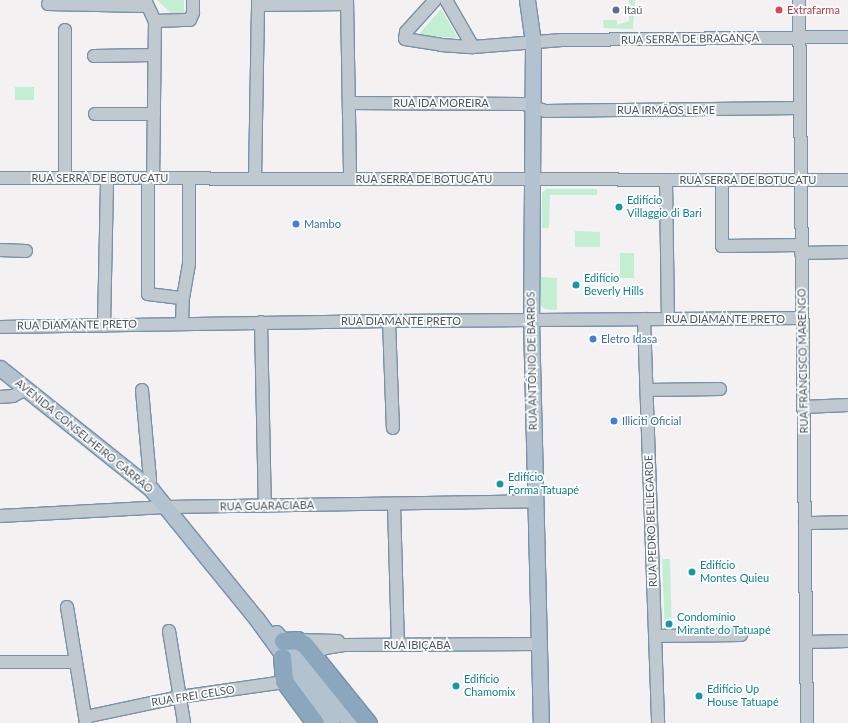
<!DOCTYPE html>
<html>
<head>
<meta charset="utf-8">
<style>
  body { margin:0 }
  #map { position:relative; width:848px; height:723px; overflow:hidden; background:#f4f1f2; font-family:Lato,sans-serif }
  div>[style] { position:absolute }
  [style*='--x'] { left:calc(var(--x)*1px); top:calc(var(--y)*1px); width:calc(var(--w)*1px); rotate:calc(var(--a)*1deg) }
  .green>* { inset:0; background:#c2efd1 }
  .roads { filter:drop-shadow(1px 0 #7692aa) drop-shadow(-1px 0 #7692aa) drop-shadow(0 1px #7692aa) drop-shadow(0 -1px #7692aa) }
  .minor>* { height:12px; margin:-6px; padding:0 6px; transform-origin:6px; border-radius:6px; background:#c0c9cf }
  .major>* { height:15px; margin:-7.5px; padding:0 7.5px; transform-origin:7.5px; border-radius:7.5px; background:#b2c2cf }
  .highway>* { height:17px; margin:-8.5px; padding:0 8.5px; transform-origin:8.5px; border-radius:8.5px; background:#8ba7be }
  .dots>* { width:11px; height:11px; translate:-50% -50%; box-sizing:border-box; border:2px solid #fff; border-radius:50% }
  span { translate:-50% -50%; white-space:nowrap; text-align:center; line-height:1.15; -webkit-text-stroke:3.5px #fff; paint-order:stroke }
  .service-label { font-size:11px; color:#4e5e75 }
  .left { translate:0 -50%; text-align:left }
  .health-label { font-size:11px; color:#be3a42 }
  .street-label { font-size:11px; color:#49565e }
  .culture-label { font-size:11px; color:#0d838f }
  .shop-label { font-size:11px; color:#366cbe }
</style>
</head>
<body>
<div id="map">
  <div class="green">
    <div style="clip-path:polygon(157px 0,184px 0,184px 14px,172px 14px)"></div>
    <div style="clip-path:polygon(629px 0,635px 0,633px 29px,604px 28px,603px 20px,617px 20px,617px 25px,629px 21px)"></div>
    <div style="clip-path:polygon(441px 9px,458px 38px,418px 35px)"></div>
    <div style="clip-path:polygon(15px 87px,34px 87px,34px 100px,15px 100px)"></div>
    <div style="clip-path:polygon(546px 189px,597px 189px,597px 195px,550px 195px,549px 228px,542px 228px,542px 193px)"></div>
    <div style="clip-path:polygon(575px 231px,600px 232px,600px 247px,575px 247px)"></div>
    <div style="clip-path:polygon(620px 253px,634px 253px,634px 278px,620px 278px)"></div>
    <div style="clip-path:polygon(541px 277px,557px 278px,557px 310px,545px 309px,541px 306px)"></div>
    <div style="clip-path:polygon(662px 559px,670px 559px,672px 634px,665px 634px)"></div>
  </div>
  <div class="roads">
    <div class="minor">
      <div style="--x:145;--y:0;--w:23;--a:65"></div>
      <div style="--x:155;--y:21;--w:157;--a:90.7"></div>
      <div style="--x:347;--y:0;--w:179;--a:89"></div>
      <div style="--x:435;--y:0;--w:43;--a:132.2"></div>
      <div style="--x:406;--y:32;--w:7;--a:98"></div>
      <div style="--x:405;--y:39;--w:36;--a:9"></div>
      <div style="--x:441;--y:45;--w:32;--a:4"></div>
      <div style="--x:473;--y:47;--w:89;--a:-4.5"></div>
      <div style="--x:562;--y:40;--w:286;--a:-0.6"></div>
      <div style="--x:446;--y:0;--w:54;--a:60.1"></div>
      <div style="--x:799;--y:0;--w:723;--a:89.37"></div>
      <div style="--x:48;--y:4;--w:99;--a:1.2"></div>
      <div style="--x:258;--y:5;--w:89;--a:-0.6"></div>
      <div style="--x:155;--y:21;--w:35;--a:-2"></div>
      <div style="--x:190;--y:20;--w:8;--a:-67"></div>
      <div style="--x:193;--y:13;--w:13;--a:-90"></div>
      <div style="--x:94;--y:56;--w:60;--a:-1"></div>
      <div style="--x:349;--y:103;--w:175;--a:0.3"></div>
      <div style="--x:524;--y:104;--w:23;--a:18"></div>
      <div style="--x:546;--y:111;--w:253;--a:-0.7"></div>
      <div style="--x:95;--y:114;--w:59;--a:0"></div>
      <div style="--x:0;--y:178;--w:848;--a:0.14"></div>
      <div style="--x:65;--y:178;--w:148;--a:-90"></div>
      <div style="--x:148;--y:178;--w:116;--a:90"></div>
      <div style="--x:148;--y:294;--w:35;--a:7"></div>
      <div style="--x:255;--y:179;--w:179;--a:-89"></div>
      <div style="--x:666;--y:180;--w:139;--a:89.2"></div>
      <div style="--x:722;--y:180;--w:66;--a:90"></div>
      <div style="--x:722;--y:246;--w:79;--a:-0.7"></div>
      <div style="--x:0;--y:250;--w:26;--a:2"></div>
      <div style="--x:801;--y:253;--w:47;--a:-1.2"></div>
      <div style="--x:644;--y:319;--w:404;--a:88"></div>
      <div style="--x:389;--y:321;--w:107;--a:87.9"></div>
      <div style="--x:261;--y:322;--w:184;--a:88.8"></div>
      <div style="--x:182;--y:323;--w:25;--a:-88"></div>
      <div style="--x:183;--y:298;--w:35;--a:-80"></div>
      <div style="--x:189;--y:264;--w:86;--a:-90"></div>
      <div style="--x:104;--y:326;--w:148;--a:-88.8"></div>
      <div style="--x:0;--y:327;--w:389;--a:-0.9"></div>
      <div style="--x:389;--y:321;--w:413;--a:-0.4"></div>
      <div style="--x:142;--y:390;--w:90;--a:84.9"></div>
      <div style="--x:150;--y:480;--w:6;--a:121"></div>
      <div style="--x:647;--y:390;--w:73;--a:-0.8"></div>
      <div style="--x:0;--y:397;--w:13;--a:-4"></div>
      <div style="--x:13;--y:396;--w:15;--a:-28"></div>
      <div style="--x:804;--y:407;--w:44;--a:-2.6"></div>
      <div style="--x:394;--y:504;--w:141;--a:88.4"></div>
      <div style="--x:0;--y:516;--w:166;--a:-3.1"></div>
      <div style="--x:166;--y:507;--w:369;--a:-0.9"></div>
      <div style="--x:805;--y:523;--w:43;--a:-1.3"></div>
      <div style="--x:67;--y:607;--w:118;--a:80.7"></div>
      <div style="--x:169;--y:631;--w:93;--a:80.7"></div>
      <div style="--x:655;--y:636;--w:86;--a:-0.7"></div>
      <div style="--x:297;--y:640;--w:41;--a:1.4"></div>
      <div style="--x:807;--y:642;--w:41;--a:-1.4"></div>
      <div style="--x:0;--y:662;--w:76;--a:0"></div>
      <div style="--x:312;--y:663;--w:13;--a:-61"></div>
      <div style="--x:318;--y:652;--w:8;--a:-30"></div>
      <div style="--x:325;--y:648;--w:19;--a:-9"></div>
      <div style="--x:344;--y:645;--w:195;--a:-0.3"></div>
      <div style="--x:85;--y:717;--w:96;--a:-12"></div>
      <div style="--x:179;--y:697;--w:113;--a:-8.1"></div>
    </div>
    <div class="major">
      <div style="--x:527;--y:0;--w:42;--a:81.9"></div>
      <div style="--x:533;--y:42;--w:278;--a:90.4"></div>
      <div style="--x:531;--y:320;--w:403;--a:88.6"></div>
      <div style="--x:0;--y:368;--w:193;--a:38.7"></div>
      <div style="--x:151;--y:489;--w:166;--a:50.9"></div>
      <div style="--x:256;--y:618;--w:130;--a:54.1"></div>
      <div style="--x:276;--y:633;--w:117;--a:50.2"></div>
    </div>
    <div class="highway">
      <div style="--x:283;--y:641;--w:14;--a:-4"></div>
      <div style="--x:297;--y:640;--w:9;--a:32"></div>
      <div style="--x:305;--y:645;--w:100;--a:51.1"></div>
      <div style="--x:282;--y:657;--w:24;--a:85"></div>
      <div style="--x:284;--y:681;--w:52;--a:53.6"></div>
    </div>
  </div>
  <div class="dots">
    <div style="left:616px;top:10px;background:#5c6f8a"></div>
    <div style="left:779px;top:10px;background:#e0444e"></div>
    <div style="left:619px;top:207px;background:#0f9aa8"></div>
    <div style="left:296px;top:224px;background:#3f7fe0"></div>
    <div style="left:576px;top:285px;background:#0f9aa8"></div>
    <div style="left:593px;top:339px;background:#3f7fe0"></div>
    <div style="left:614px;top:421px;background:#3f7fe0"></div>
    <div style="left:500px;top:484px;background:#0f9aa8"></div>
    <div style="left:692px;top:572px;background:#0f9aa8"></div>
    <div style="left:669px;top:624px;background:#0f9aa8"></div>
    <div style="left:456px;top:686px;background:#0f9aa8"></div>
    <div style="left:699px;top:696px;background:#0f9aa8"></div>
  </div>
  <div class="service-label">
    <span class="left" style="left:624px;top:10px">Itaú</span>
  </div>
  <div class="health-label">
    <span class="left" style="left:787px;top:10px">Extrafarma</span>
  </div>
  <div class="street-label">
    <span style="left:690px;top:39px;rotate:-1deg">RUA SERRA DE BRAGANÇA</span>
    <span style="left:441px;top:103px">RUA IDA MOREIRA</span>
    <span style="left:666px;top:110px">RUA IRMÃOS LEME</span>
    <span style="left:100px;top:178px">RUA SERRA DE BOTUCATU</span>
    <span style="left:424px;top:179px">RUA SERRA DE BOTUCATU</span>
    <span style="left:748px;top:180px">RUA SERRA DE BOTUCATU</span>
    <span style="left:725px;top:319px">RUA DIAMANTE PRETO</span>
    <span style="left:401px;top:321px">RUA DIAMANTE PRETO</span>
    <span style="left:77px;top:325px;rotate:-1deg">RUA DIAMANTE PRETO</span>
    <span style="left:532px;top:361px;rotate:-91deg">RUA ANTÔNIO DE BARROS</span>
    <span style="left:803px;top:361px;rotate:-91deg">RUA FRANCISCO MARENGO</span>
    <span style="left:84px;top:436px;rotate:39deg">AVENIDA CONSELHEIRO CARRÃO</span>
    <span style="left:267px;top:506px;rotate:-1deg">RUA GUARACIABA</span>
    <span style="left:651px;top:521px;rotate:-92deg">RUA PEDRO BELLEGARDE</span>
    <span style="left:417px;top:645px">RUA IBIÇABA</span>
    <span style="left:193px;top:696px;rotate:-9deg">RUA FREI CELSO</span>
  </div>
  <div class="culture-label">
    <span class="left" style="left:627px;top:207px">Edifício<br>Villaggio di Bari</span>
    <span class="left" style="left:584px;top:285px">Edifício<br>Beverly Hills</span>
    <span class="left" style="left:508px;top:484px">Edifício<br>Forma Tatuapé</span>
    <span class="left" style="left:700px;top:572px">Edifício<br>Montes Quieu</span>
    <span class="left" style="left:677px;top:624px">Condomínio<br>Mirante do Tatuapé</span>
    <span class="left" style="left:464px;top:686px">Edifício<br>Chamomix</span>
    <span class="left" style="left:707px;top:696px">Edifício Up<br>House Tatuapé</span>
  </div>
  <div class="shop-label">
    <span class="left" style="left:304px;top:224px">Mambo</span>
    <span class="left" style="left:601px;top:339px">Eletro Idasa</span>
    <span class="left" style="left:622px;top:421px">Illiciti Oficial</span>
  </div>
</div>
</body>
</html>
